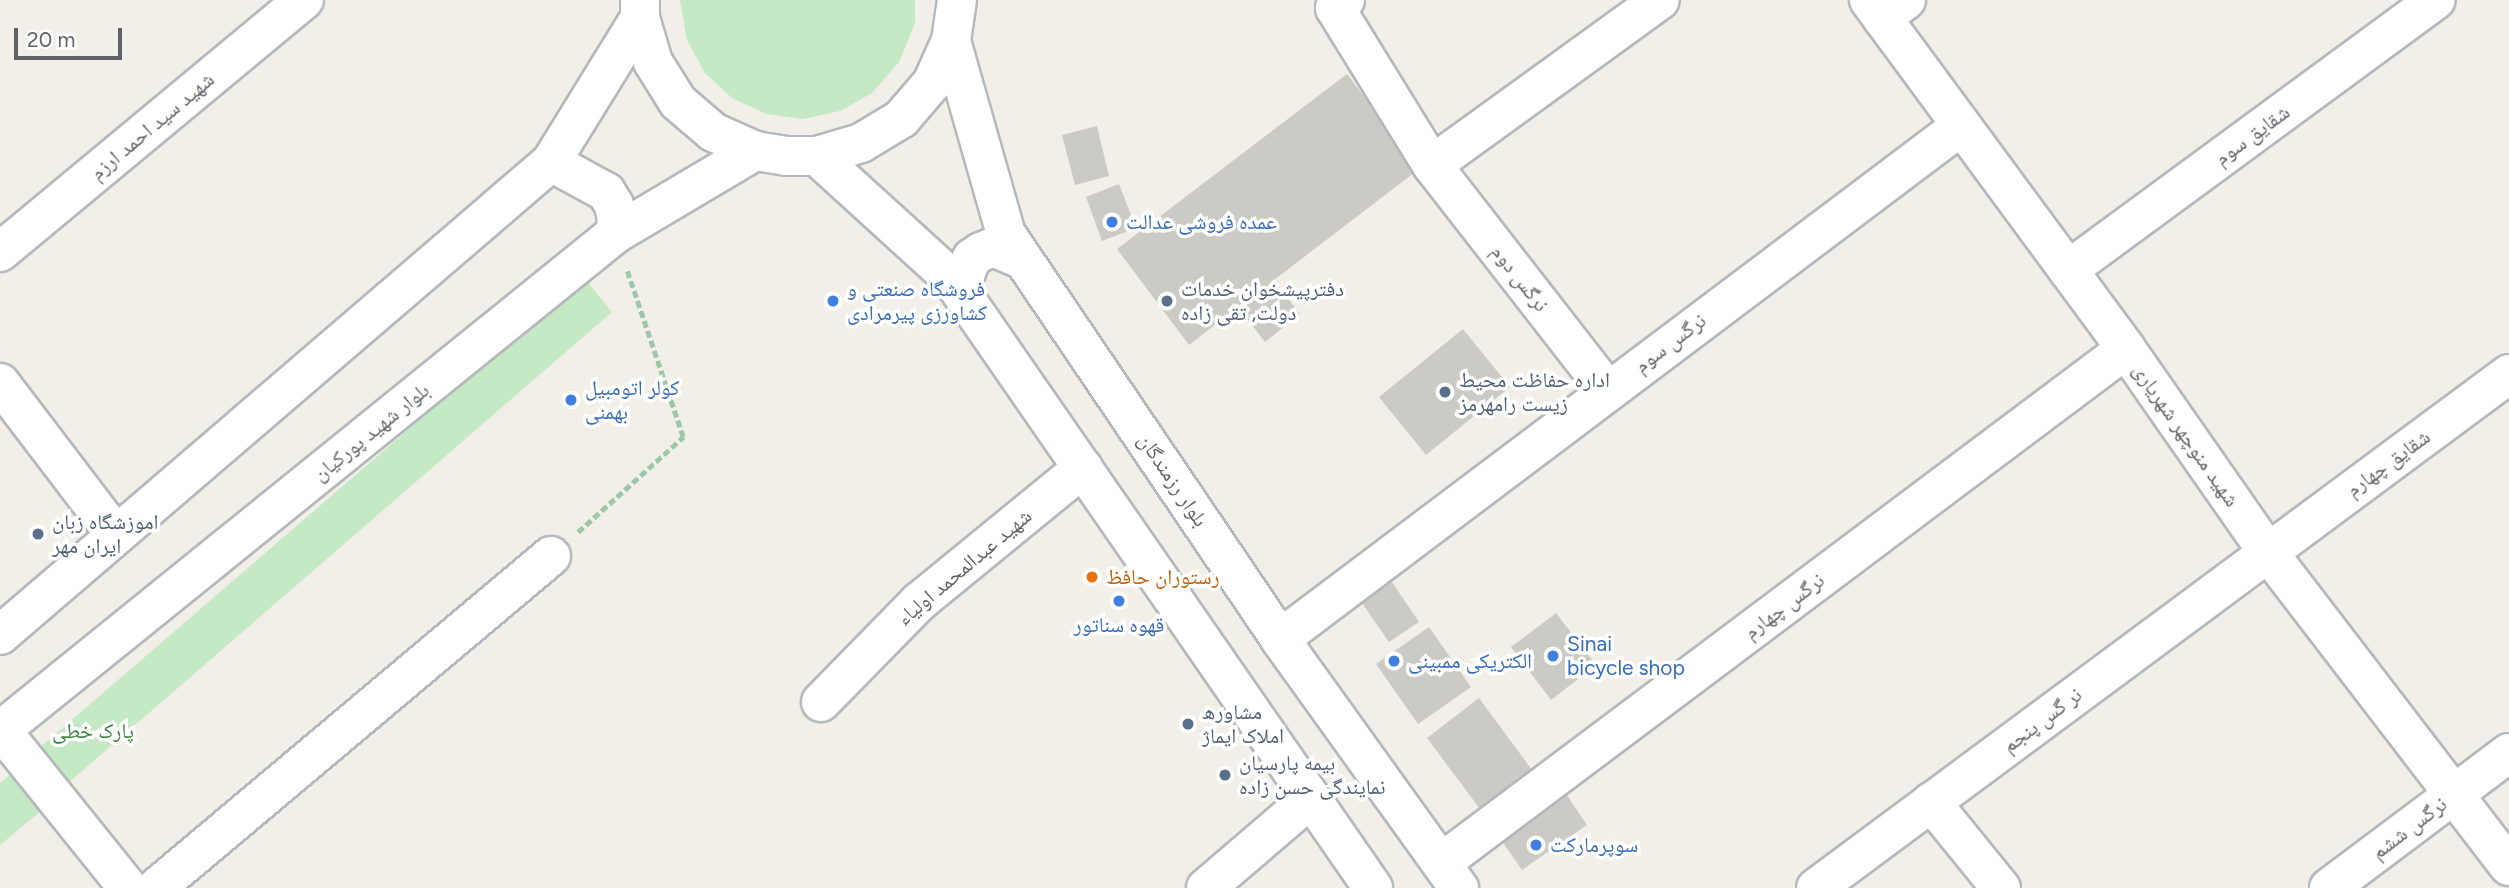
<!DOCTYPE html>
<html>
<head>
<meta charset="utf-8">
<style>
  body { margin:0 }
  #map { position:relative; width:2509px; height:888px; overflow:hidden; background:#f1efe8; font-family:Figtree,"Noto Naskh Arabic",sans-serif }
  div>[style] { position:absolute }
  [style*='--x'] { left:calc(var(--x)*1px); top:calc(var(--y)*1px); width:calc(var(--w)*1px); rotate:calc(var(--a)*1deg) }
  .green>* { inset:0; background:#c5e8c5 }
  .building>* { inset:0; background:#cccac5 }
  .path>* { height:4.5px; margin-top:-2.25px; transform-origin:0; background:repeating-linear-gradient(90deg,#9cc7a9 0 7px,transparent 0 10.5px) }
  .roads { filter:drop-shadow(2px 0 #b5b8bc) drop-shadow(-2px 0 #b5b8bc) drop-shadow(0 2px #b5b8bc) drop-shadow(0 -2px #b5b8bc) }
  .minor>* { height:38px; margin:-19px; padding:0 19px; transform-origin:19px; border-radius:19px; background:#fff }
  .tertiary>* { height:38px; margin:-19px; padding:0 19px; transform-origin:19px; border-radius:19px; background:#fff }
  .secondary>* { height:38px; margin:-19px; padding:0 19px; transform-origin:19px; border-radius:19px; background:#fff }
  .dots>* { width:19px; height:19px; translate:-50% -50%; box-sizing:border-box; border:4px solid #fff; border-radius:50% }
  span { translate:-50% -50%; white-space:nowrap; text-align:center; line-height:1.15; -webkit-text-stroke:7px #fff; paint-order:stroke }
  .street-label { font-size:21px; color:#5f6368 }
  .shop-label { font-size:21px; color:#366cbe }
  .left { translate:0 -50%; text-align:left }
  .service-label { font-size:21px; color:#4e5e75 }
  .food-label { font-size:21px; color:#c56008 }
  .park-label { font-size:21px; color:#348238 }
  .scale { position:absolute; left:14px; top:28px; width:108px; height:32px; box-sizing:border-box; border:4px solid #5f6368; border-top:0; padding-left:9px; font-size:21px; line-height:24px; white-space:nowrap; color:#5f6368; -webkit-text-stroke:5px #fff; paint-order:stroke }
</style>
</head>
<body>
<div id="map">
  <div class="green">
    <div style="clip-path:polygon(680px 0,915px 0,915px 23px,899px 62px,872px 93px,840px 111px,803px 119px,766px 114px,732px 98px,705px 73px,687px 40px)"></div>
    <div style="clip-path:polygon(584px 278px,612px 312px,67px 784px,38px 749px)"></div>
    <div style="clip-path:polygon(12px 773px,42px 810px,0 845px,0 783px)"></div>
  </div>
  <div class="building">
    <div style="clip-path:polygon(1347px 74px,1419px 169px,1274px 280px,1300px 314px,1265px 342px,1238px 307px,1189px 345px,1117px 249px)"></div>
    <div style="clip-path:polygon(1097px 126px,1109px 176px,1075px 185px,1062px 135px)"></div>
    <div style="clip-path:polygon(1119px 184px,1136px 228px,1102px 241px,1086px 197px)"></div>
    <div style="clip-path:polygon(1463px 329px,1510px 387px,1426px 455px,1379px 397px)"></div>
    <div style="clip-path:polygon(1392px 582px,1419px 622px,1389px 642px,1362px 603px)"></div>
    <div style="clip-path:polygon(1556px 613px,1596px 665px,1551px 700px,1511px 647px)"></div>
    <div style="clip-path:polygon(1429px 627px,1471px 687px,1418px 724px,1376px 664px)"></div>
    <div style="clip-path:polygon(1479px 698px,1532px 770px,1480px 809px,1427px 738px)"></div>
    <div style="clip-path:polygon(1562px 788px,1587px 825px,1522px 870px,1497px 834px)"></div>
  </div>
  <div class="path">
    <div style="--x:578;--y:532;--w:142;--a:-42.1"></div>
    <div style="--x:683;--y:437;--w:175;--a:-108.6"></div>
  </div>
  <div class="roads">
    <div class="minor">
      <div style="--x:1345;--y:0;--w:13;--a:141"></div>
      <div style="--x:1335;--y:8;--w:185;--a:58.3"></div>
      <div style="--x:1432;--y:165;--w:285;--a:52.1"></div>
      <div style="--x:1882;--y:18;--w:30;--a:-37"></div>
      <div style="--x:1432;--y:165;--w:281;--a:-35.9"></div>
      <div style="--x:0;--y:252;--w:395;--a:-39.7"></div>
      <div style="--x:2068;--y:270;--w:456;--a:-36.3"></div>
      <div style="--x:1280;--y:639;--w:853;--a:-36.99"></div>
      <div style="--x:821;--y:702;--w:140;--a:-45.6"></div>
      <div style="--x:919;--y:602;--w:212;--a:-39.3"></div>
      <div style="--x:1;--y:730;--w:203;--a:51.2"></div>
      <div style="--x:1931;--y:802;--w:111;--a:50.9"></div>
      <div style="--x:1441;--y:863;--w:856;--a:-36.88"></div>
      <div style="--x:156;--y:888;--w:516;--a:-40.05"></div>
      <div style="--x:1206;--y:888;--w:138;--a:-40.6"></div>
      <div style="--x:1816;--y:888;--w:863;--a:-36.56"></div>
      <div style="--x:2329;--y:888;--w:225;--a:-36.9"></div>
    </div>
    <div class="tertiary">
      <div style="--x:1869;--y:0;--w:433;--a:53.6"></div>
      <div style="--x:2126;--y:349;--w:246;--a:55.1"></div>
      <div style="--x:2267;--y:551;--w:397;--a:52.5"></div>
      <div style="--x:0;--y:383;--w:191;--a:52.7"></div>
    </div>
    <div class="secondary">
      <div style="--x:640;--y:2;--w:16;--a:90"></div>
      <div style="--x:640;--y:18;--w:46;--a:73.5"></div>
      <div style="--x:653;--y:62;--w:47;--a:58"></div>
      <div style="--x:678;--y:102;--w:46;--a:40.6"></div>
      <div style="--x:713;--y:132;--w:46;--a:24.3"></div>
      <div style="--x:755;--y:151;--w:31;--a:9"></div>
      <div style="--x:786;--y:156;--w:31;--a:0"></div>
      <div style="--x:817;--y:156;--w:46;--a:-16.5"></div>
      <div style="--x:861;--y:143;--w:47;--a:-31"></div>
      <div style="--x:901;--y:119;--w:48;--a:-49.3"></div>
      <div style="--x:932;--y:83;--w:46;--a:-65.7"></div>
      <div style="--x:951;--y:41;--w:41;--a:-81.7"></div>
      <div style="--x:951;--y:41;--w:201;--a:74.1"></div>
      <div style="--x:1006;--y:234;--w:489;--a:55.9"></div>
      <div style="--x:1280;--y:639;--w:307;--a:54.3"></div>
      <div style="--x:817;--y:156;--w:181;--a:42.3"></div>
      <div style="--x:951;--y:278;--w:742;--a:55.32"></div>
      <div style="--x:551;--y:162;--w:63;--a:28.6"></div>
      <div style="--x:606;--y:192;--w:15;--a:58"></div>
      <div style="--x:614;--y:205;--w:15;--a:79"></div>
      <div style="--x:617;--y:220;--w:14;--a:98"></div>
      <div style="--x:964;--y:297;--w:13;--a:-94"></div>
      <div style="--x:963;--y:284;--w:16;--a:-75"></div>
      <div style="--x:967;--y:269;--w:12;--a:-66"></div>
      <div style="--x:972;--y:258;--w:11;--a:-34"></div>
      <div style="--x:981;--y:252;--w:13;--a:-23"></div>
      <div style="--x:993;--y:247;--w:33;--a:23"></div>
      <div style="--x:0;--y:635;--w:726;--a:-40.64"></div>
      <div style="--x:551;--y:162;--w:169;--a:-58.3"></div>
      <div style="--x:0;--y:731;--w:791;--a:-38.94"></div>
      <div style="--x:615;--y:234;--w:163;--a:-30.7"></div>
    </div>
  </div>
  <div class="dots">
    <div style="left:1112px;top:222px;background:#3f7fe0"></div>
    <div style="left:833px;top:301px;background:#3f7fe0"></div>
    <div style="left:1167px;top:301px;background:#5c6f8a"></div>
    <div style="left:1445px;top:392px;background:#5c6f8a"></div>
    <div style="left:571px;top:400px;background:#3f7fe0"></div>
    <div style="left:38px;top:534px;background:#5c6f8a"></div>
    <div style="left:1092px;top:577px;background:#e8710a"></div>
    <div style="left:1119px;top:601px;background:#3f7fe0"></div>
    <div style="left:1553px;top:656px;background:#3f7fe0"></div>
    <div style="left:1394px;top:661px;background:#3f7fe0"></div>
    <div style="left:1188px;top:724px;background:#5c6f8a"></div>
    <div style="left:1225px;top:775px;background:#5c6f8a"></div>
    <div style="left:1536px;top:845px;background:#3f7fe0"></div>
  </div>
  <div class="street-label">
    <span style="left:152px;top:126px;rotate:-40deg">شهید سید احمد ارزم</span>
    <span style="left:2252px;top:135px;rotate:-36deg">شقایق سوم</span>
    <span style="left:1520px;top:278px;rotate:52deg">نرگس دوم</span>
    <span style="left:1670px;top:343px;rotate:-37deg">نرگس سوم</span>
    <span style="left:371px;top:432px;rotate:-39deg">بلوار شهید پورکیان</span>
    <span style="left:2186px;top:435px;rotate:55deg">شهید منوچهر شهریاری</span>
    <span style="left:2388px;top:463px;rotate:-36deg">شقایق چهارم</span>
    <span style="left:1173px;top:480px;rotate:56deg">بلوار رزمندگان</span>
    <span style="left:964px;top:567px;rotate:-40deg">شهید عبدالمحمد اولیاء</span>
    <span style="left:1784px;top:606px;rotate:-37deg">نرگس چهارم</span>
    <span style="left:2042px;top:720px;rotate:-37deg">نر گس پنجم</span>
    <span style="left:2409px;top:828px;rotate:-37deg">نرگس ششم</span>
  </div>
  <div class="shop-label">
    <span class="left" style="left:1126px;top:222px">عمده فروشی عدالت</span>
    <span class="left" style="left:847px;top:301px">فروشگاه صنعتی و<br>کشاورزی پیرمرادی</span>
    <span class="left" style="left:585px;top:400px">کولر اتومبیل<br>بهمنی</span>
    <span style="left:1119px;top:625px">قهوه سناتور</span>
    <span class="left" style="left:1567px;top:656px">Sinai<br>bicycle shop</span>
    <span class="left" style="left:1408px;top:661px">الکتریکی ممبینی</span>
    <span class="left" style="left:1550px;top:845px">سوپرمارکت</span>
  </div>
  <div class="service-label">
    <span class="left" style="left:1181px;top:301px">دفترپیشخوان خدمات<br>دولت, تقی زاده</span>
    <span class="left" style="left:1459px;top:392px">اداره حفاظت محیط<br>زیست رامهرمز</span>
    <span class="left" style="left:52px;top:534px">اموزشگاه زبان<br>ایران مهر</span>
    <span class="left" style="left:1202px;top:724px">مشاور‌ه<br>املاک ایماژ</span>
    <span class="left" style="left:1239px;top:775px">بیمه پارسیان<br>نمایندگی حسن زاده</span>
  </div>
  <div class="food-label">
    <span class="left" style="left:1106px;top:577px">رستوران حافظ</span>
  </div>
  <div class="park-label">
    <span style="left:93px;top:731px">پارک خطی</span>
  </div>
  <div class="scale">20 m</div>
</div>
</body>
</html>
